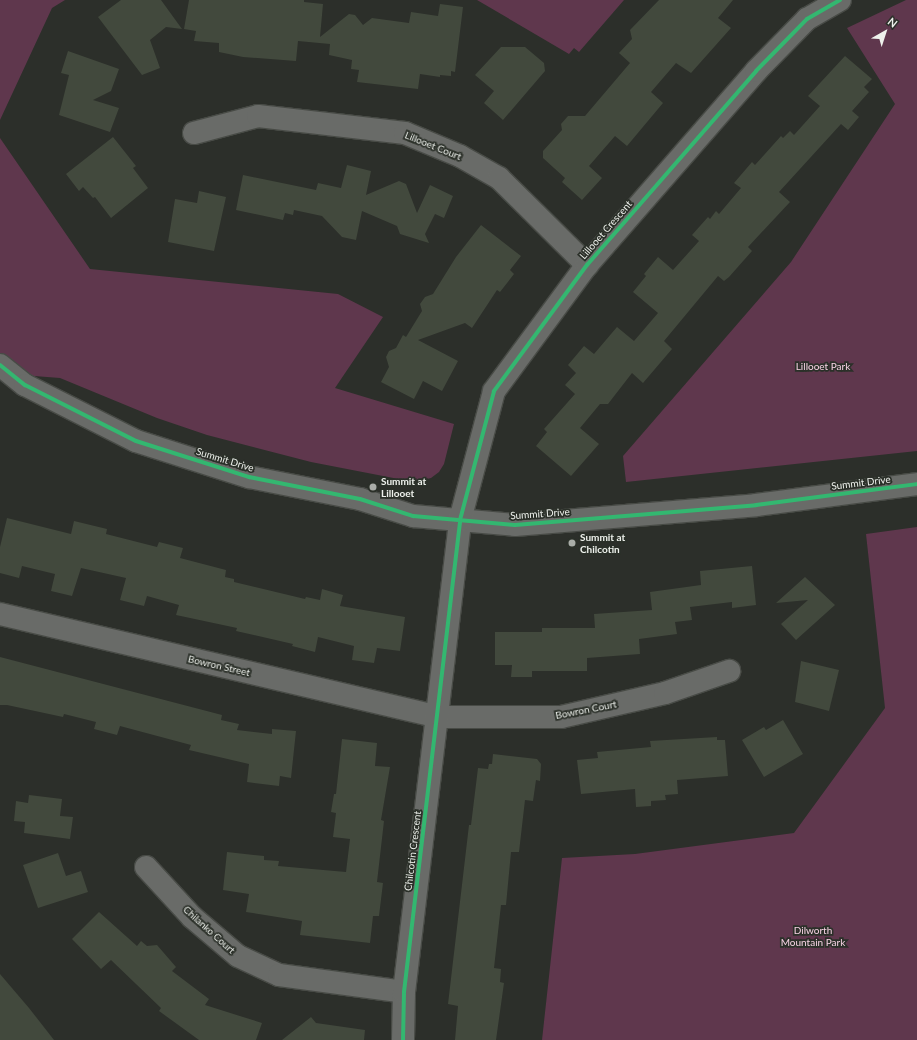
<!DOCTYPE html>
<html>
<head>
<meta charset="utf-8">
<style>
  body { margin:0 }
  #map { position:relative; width:917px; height:1040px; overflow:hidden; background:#2c2f2a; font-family:Lato,sans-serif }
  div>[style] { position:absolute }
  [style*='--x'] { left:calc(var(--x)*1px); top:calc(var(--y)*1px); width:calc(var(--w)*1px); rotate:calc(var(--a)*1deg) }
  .green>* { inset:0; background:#5f374d }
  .building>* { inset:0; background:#42493d }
  .roads { filter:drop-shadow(1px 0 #484b46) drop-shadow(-1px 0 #484b46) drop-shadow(0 1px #484b46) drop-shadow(0 -1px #484b46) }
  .minor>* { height:22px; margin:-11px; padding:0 11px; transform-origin:11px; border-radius:11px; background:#696b68 }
  .cycleway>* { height:4px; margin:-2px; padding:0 2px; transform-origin:2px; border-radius:2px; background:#33b770 }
  .dots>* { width:11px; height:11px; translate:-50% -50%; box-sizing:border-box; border:2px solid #2b3029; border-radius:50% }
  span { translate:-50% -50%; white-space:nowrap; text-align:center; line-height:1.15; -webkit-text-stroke:3.5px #2b3029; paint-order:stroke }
  .street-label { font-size:10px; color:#eef1ec }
  .park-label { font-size:10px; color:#f7d2e4 }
  .poi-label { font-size:10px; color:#eef1ec; font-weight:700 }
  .left { translate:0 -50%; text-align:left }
  .north { position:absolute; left:865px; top:12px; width:40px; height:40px; -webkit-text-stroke:3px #2b3029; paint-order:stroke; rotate:39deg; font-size:11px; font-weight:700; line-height:16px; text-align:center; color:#eef1ec }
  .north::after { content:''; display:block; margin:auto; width:14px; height:18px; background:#eef1ec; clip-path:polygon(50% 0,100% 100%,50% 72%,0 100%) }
</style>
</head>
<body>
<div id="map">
  <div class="green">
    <div style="clip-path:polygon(0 0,65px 0,52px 8px,0 120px)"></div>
    <div style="clip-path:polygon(477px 0,624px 0,579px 52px,574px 48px,569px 54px)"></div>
    <div style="clip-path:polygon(906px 0,917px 0,917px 451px,626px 482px,623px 456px,791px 262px,895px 104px,847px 28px)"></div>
    <div style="clip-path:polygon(0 138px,90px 269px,338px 294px,383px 317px,335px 388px,454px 424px,444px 464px,439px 472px,431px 478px,414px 482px,311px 462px,207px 435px,157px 418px,60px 378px,21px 375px,0 370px)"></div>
    <div style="clip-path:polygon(917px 527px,917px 1040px,542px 1040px,562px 858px,635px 854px,794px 833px,885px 708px,866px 534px)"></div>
  </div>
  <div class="building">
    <div style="clip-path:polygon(121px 0,161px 0,182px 29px,166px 27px,150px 40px,160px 68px,142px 75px,98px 17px)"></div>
    <div style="clip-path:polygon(189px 0,304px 0,304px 2px,323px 4px,320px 37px,349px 14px,355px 15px,363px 25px,372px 18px,409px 23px,411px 12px,438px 16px,440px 4px,463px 7px,455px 72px,451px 71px,451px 76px,440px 75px,440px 77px,420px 74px,418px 89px,357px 82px,359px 70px,351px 69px,352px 60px,329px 55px,330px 44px,298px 41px,296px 61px,243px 57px,219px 52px,219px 43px,194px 41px,196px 31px,184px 29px)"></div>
    <div style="clip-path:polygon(659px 0,733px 0,718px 18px,731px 28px,691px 73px,676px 63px,651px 92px,663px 103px,627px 146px,615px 136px,589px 166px,602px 178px,582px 200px,562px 182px,565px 178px,543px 158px,543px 151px,562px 130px,561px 124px,568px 116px,585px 116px,630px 63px,619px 53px,632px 39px,630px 30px)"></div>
    <div style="clip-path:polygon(501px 47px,525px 47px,544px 63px,545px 71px,503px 120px,484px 103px,494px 91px,475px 75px)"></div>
    <div style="clip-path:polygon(68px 51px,119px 69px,111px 91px,93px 100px,119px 108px,110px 132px,59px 115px,69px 75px,61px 73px)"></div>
    <div style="clip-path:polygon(845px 56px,872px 79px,864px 87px,869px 92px,852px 111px,859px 117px,848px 130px,841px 124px,779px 192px,790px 202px,748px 247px,752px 251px,729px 277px,724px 281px,718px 276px,664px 341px,672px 349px,643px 383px,632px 373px,608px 404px,600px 404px,580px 428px,599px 444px,571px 476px,536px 446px,547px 432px,544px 429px,575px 394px,565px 385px,576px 373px,568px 365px,584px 346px,594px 354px,617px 327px,634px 341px,658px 313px,633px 292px,646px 276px,644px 274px,658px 257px,673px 270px,699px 241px,692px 235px,708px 217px,710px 219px,716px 211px,719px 214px,741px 188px,734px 183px,752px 162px,755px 165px,781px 136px,783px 138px,790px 131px,794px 135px,820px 106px,808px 96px)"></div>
    <div style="clip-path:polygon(113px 137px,136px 166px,133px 168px,148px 188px,111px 218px,95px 197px,93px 198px,83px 187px,79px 191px,66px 174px)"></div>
    <div style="clip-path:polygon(347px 165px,371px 171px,366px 195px,399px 181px,406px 184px,417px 213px,430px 185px,453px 196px,444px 218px,435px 214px,425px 234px,429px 243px,400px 234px,397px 226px,362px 211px,356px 240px,342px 237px,322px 216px,294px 210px,293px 215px,285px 213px,283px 220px,236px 210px,243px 175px,316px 190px,318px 183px,341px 188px)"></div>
    <div style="clip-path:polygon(199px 191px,226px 197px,214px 251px,168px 242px,175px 199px,197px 203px)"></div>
    <div style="clip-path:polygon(481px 225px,521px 256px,510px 270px,514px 274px,500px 292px,497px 290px,472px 328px,465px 323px,418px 340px,458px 361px,442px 391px,423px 381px,414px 399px,381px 382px,389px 367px,386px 357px,389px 351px,396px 348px,403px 335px,406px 337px,422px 311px,420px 304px,425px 297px,433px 294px,456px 257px)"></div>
    <div style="clip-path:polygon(7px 518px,71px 534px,74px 521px,107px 529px,106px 534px,157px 547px,159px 542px,183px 548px,180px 558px,226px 570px,225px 577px,234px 579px,234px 582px,305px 599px,306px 597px,320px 600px,322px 589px,343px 595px,340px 606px,405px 617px,400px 651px,377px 648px,374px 663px,352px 660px,354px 646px,318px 637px,315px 652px,292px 646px,293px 644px,236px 631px,237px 628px,176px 615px,179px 605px,147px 596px,144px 606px,120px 600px,126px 578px,81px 568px,72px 596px,51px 591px,55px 574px,22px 566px,19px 578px,0 573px,0 547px)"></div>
    <div style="clip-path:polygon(752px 566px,756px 605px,732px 608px,732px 602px,690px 607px,692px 620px,675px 622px,677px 634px,639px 639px,640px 654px,587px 658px,587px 671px,532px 671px,532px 677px,511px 677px,512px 665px,495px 665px,495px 632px,542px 632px,542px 628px,595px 628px,594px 614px,652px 610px,650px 592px,701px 585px,700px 571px)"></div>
    <div style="clip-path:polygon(805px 577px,835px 605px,796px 640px,781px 624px,808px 600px,776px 603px)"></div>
    <div style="clip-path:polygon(0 657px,222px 715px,221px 720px,239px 724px,237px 730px,272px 734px,272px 729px,296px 731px,291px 778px,280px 776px,279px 786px,247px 782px,249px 764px,189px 750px,191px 745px,120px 726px,117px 735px,94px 729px,96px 722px,64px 714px,63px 717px,7px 705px,0 705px)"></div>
    <div style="clip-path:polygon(801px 661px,839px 670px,829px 711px,795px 702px)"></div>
    <div style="clip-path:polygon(783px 720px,803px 754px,764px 777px,742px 740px,764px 727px,766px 730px)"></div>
    <div style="clip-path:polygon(717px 737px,717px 740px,725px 740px,728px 776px,677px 780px,678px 794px,665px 795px,666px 800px,651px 801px,651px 806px,636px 807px,635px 789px,581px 794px,577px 760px,598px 758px,597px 752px,651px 747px,650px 741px)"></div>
    <div style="clip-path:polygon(342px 739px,377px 743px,375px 766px,390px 767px,381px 820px,384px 821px,377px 882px,383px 883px,379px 916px,373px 916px,370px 943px,300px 935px,302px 921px,246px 912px,249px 894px,223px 890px,227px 852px,264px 856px,264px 860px,279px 861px,278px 866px,346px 872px,350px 839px,333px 837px,336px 813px,331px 812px,334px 794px,336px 794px)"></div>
    <div style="clip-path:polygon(493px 754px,537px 759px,541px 764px,540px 781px,536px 780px,533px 801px,525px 800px,519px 852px,511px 852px,506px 905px,501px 905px,494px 968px,501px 969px,500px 982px,504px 983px,496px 1040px,455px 1040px,458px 1006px,448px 1004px,469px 825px,471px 825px,478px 768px,488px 769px,489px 764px,492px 764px)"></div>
    <div style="clip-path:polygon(29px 795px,62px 799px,60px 816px,73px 817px,70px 839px,24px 833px,25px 822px,14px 821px,16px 801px,28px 803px)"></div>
    <div style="clip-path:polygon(58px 853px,66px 876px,81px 871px,88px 892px,38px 908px,23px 865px)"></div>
    <div style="clip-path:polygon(99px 912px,137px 946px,141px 941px,147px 946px,157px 945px,176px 967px,172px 971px,209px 999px,205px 1005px,262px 1023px,256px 1040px,199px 1040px,159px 1011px,161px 1008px,111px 960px,101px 969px,72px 939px)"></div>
    <div style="clip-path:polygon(0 974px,29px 1008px,54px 1040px,0 1040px)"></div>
    <div style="clip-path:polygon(311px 1017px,316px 1023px,365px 1030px,364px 1040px,282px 1040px)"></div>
  </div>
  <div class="roads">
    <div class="minor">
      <div style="--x:194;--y:133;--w:66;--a:-14.9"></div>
      <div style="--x:258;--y:116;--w:148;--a:6.6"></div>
      <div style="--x:405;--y:133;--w:60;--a:22.7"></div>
      <div style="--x:460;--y:156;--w:45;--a:29.4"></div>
      <div style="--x:499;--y:178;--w:124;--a:44.7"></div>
      <div style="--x:0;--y:365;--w:32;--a:39"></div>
      <div style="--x:25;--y:385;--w:124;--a:26.8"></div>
      <div style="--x:136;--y:441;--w:119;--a:17.7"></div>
      <div style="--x:249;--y:477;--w:113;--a:11.2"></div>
      <div style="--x:360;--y:499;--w:56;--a:17.8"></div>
      <div style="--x:413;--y:516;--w:102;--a:5"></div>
      <div style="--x:515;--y:525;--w:242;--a:-4.7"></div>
      <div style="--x:756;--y:505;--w:162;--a:-7.4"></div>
      <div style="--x:0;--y:614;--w:450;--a:13.2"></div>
      <div style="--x:438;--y:717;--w:123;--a:0"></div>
      <div style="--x:561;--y:717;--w:107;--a:-13"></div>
      <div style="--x:665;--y:693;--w:68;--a:-19"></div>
      <div style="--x:146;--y:867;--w:68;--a:47.4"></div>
      <div style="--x:192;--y:917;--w:60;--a:40.3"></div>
      <div style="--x:238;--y:956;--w:45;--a:24.9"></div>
      <div style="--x:279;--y:975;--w:126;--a:7.7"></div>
      <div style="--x:403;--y:1040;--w:48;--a:-88.8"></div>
      <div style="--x:404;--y:992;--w:475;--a:-83.2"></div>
      <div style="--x:460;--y:520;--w:133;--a:-75.2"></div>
      <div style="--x:494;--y:391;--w:157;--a:-53.6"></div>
      <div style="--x:587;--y:265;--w:257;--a:-48.9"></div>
      <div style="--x:756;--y:71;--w:73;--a:-45.6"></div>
      <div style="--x:807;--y:19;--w:38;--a:-30"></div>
    </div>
  </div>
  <div class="cycleway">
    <div style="--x:0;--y:365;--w:32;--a:39"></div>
    <div style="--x:25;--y:385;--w:124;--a:26.8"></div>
    <div style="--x:136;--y:441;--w:119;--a:17.7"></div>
    <div style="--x:249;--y:477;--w:113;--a:11.2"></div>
    <div style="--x:360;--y:499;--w:56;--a:17.8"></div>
    <div style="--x:413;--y:516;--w:102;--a:5"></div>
    <div style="--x:515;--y:525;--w:242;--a:-4.7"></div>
    <div style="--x:756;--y:505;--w:162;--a:-7.4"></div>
    <div style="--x:403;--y:1040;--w:48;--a:-88.8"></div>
    <div style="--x:404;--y:992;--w:475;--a:-83.2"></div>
    <div style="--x:460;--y:520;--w:133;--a:-75.2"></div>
    <div style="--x:494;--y:391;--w:157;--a:-53.6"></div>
    <div style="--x:587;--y:265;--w:257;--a:-48.9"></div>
    <div style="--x:756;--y:71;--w:73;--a:-45.6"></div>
    <div style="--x:807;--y:19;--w:38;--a:-30"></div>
  </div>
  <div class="dots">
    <div style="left:373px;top:487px;background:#aaada8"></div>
    <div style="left:572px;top:543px;background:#aaada8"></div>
  </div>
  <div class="street-label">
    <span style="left:433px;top:146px;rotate:22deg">Lillooet Court</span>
    <span style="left:606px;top:230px;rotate:-49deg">Lillooet Crescent</span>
    <span style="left:225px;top:460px;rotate:17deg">Summit Drive</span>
    <span style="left:861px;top:483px;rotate:-7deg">Summit Drive</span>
    <span style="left:540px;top:514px;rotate:-4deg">Summit Drive</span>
    <span style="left:219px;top:666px;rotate:13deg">Bowron Street</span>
    <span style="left:586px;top:710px;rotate:-11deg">Bowron Court</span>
    <span style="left:413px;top:851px;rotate:-83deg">Chilcotin Crescent</span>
    <span style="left:209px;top:930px;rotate:42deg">Chilanko Court</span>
  </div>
  <div class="park-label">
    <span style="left:823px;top:367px">Lillooet Park</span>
    <span style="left:813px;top:936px">Dilworth<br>Mountain Park</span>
  </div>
  <div class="poi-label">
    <span class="left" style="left:381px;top:487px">Summit at<br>Lillooet</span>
    <span class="left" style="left:580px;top:543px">Summit at<br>Chilcotin</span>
  </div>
  <div class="north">N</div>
</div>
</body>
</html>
